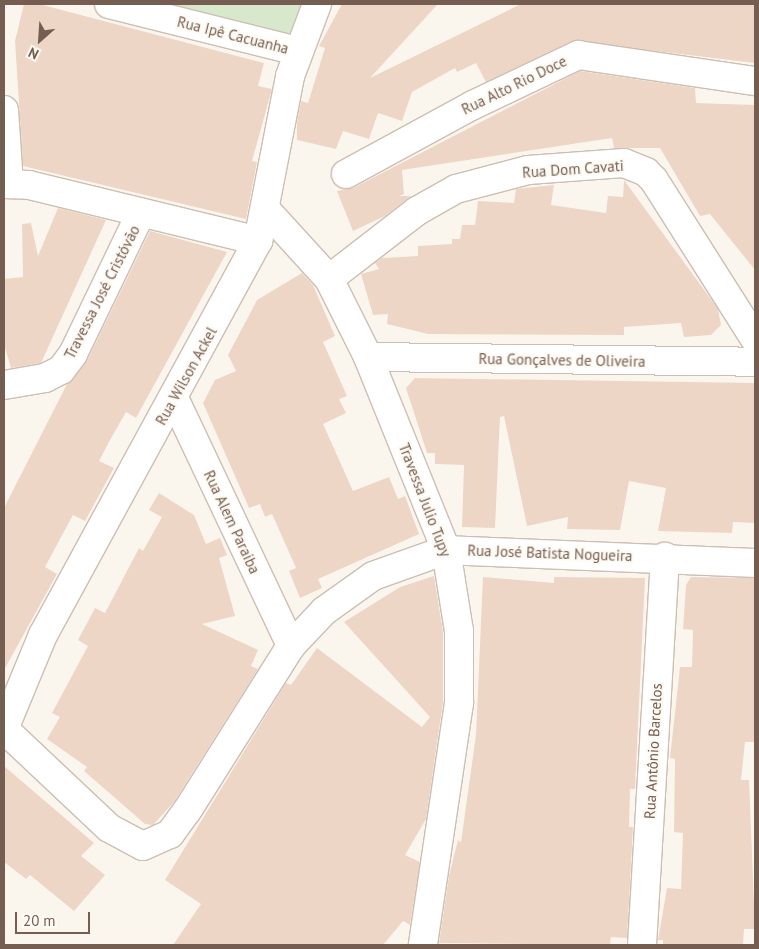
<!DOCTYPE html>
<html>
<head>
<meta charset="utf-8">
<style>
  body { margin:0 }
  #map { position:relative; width:759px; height:949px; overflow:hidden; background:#fbf6ed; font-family:"PT Sans",sans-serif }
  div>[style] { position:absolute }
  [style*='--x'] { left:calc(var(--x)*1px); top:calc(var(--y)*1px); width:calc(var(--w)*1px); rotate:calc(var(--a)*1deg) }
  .green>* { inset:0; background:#d8e8cc }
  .building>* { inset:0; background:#eed6c7 }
  .roads { filter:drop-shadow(1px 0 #cdbeb3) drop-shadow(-1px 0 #cdbeb3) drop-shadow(0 1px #cdbeb3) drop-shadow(0 -1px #cdbeb3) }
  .minor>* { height:28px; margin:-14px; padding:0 14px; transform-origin:14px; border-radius:14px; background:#fff }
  span { translate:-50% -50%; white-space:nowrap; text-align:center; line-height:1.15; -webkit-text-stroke:4.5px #fefaf4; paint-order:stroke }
  .street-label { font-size:15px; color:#755d51 }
  .frame { position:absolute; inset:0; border:5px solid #755d51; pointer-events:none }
  .north { position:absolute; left:15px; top:15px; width:50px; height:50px; -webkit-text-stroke:4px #fefaf4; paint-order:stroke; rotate:206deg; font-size:14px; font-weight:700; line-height:20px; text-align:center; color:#755d51 }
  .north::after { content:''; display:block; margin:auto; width:18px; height:22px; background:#755d51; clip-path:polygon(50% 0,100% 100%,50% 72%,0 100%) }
  .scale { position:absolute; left:15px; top:912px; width:75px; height:22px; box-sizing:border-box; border:2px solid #755d51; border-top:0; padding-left:6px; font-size:15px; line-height:18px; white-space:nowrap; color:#755d51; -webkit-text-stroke:4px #fefaf4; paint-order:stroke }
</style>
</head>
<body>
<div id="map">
  <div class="green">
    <div style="clip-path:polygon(143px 4px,305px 4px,292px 40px)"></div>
  </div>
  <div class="building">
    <div style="clip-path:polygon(24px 4px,39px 4px,264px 63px,258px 86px,272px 89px,252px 161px,257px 162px,246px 219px,23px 166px,15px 41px)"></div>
    <div style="clip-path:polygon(342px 4px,438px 4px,370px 78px,521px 4px,755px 4px,755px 63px,572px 41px,486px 82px,476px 63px,457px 72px,455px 68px,412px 92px,402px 121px,378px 113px,369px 139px,343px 131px,336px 149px,297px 140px,297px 123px,301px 101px,308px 103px,325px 48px,319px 46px)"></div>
    <div style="clip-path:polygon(580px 71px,695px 88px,696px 103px,755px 105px,755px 270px,710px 214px,700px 216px,660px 148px,614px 148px,612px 138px,402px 170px,404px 194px,399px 196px,411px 196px,385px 216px,353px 231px,337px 191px,353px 188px)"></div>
    <div style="clip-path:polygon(624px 180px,718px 309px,721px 325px,711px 335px,684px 337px,681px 323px,624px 327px,624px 335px,428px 334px,387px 324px,388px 314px,373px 315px,361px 274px,379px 269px,375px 263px,382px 258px,418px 256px,418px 246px,452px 244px,452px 239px,460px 239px,462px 225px,475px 225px,478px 201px,514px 203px,516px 189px,554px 185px,551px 205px,606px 213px,608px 196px,623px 197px)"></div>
    <div style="clip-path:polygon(58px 208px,106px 220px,41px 363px,11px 368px,4px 344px,4px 279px,23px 277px,22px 224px,31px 223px,38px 256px)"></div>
    <div style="clip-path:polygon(150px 231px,227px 252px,136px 418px,126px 412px,110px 440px,99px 461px,114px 468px,85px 521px,73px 515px,45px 567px,57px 574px,4px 670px,4px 508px,67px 384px,87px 361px)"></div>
    <div style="clip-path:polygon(302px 273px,313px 285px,335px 336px,323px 342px,347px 396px,339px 399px,346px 413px,323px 424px,353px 491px,389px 477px,398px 499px,405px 496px,419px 534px,318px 579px,322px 588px,300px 598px,289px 571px,296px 568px,272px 514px,265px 517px,260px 504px,249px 508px,203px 403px,215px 380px,236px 371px,228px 355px,257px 300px)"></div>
    <div style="clip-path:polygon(415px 378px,755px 383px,755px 523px,733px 522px,732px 533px,658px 531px,666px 488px,629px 481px,620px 530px,567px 529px,568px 517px,527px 526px,504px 416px,500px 417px,495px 528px,462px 527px,464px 465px,435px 464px,435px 453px,427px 453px,406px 388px)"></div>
    <div style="clip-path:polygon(159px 493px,194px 515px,206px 544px,220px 538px,227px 555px,219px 558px,235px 616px,202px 624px,258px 650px,251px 666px,258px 669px,174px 802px,153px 825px,145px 824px,84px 771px,87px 767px,47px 739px,60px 717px,52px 713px,88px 646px,78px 640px,95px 608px,105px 613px,139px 548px,143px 551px,162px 517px,149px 510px)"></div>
    <div style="clip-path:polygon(434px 576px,443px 632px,443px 702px,426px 819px,405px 855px,420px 862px,410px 925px,403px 921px,383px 945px,173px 945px,201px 904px,165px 880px,286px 683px,291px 685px,317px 648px,422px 727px,430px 717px,344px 622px,400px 587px)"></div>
    <div style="clip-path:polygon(483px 577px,554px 583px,554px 577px,645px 578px,635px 789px,630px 789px,629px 827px,633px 827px,627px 938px,611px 937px,610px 945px,439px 943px,449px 876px,458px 840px,461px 842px,476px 735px)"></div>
    <div style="clip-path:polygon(691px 577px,755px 578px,755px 742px,745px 742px,741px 780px,749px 780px,755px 929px,744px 929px,743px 945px,663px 945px,663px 940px,658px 940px,667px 888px,681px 889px,683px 833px,674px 832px,675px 759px,670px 758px,680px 667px,692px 667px,693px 630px,683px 629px,686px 585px)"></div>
    <div style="clip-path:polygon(4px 766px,94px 843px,81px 856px,105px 875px,74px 911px,30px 875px,26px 879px,4px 862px)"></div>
  </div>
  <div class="roads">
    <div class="minor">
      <div style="--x:109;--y:4;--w:195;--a:14"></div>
      <div style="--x:4;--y:110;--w:73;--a:86.1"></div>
      <div style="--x:346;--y:174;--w:142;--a:-28.5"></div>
      <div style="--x:471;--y:106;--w:119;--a:-25.5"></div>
      <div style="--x:578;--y:55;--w:179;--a:8.4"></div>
      <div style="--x:4;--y:184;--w:25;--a:2"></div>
      <div style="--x:29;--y:185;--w:236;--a:13.7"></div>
      <div style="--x:267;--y:211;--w:92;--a:47.6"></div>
      <div style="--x:329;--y:279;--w:87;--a:63.4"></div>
      <div style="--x:368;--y:357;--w:208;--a:68"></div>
      <div style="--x:446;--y:550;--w:82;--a:80.9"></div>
      <div style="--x:459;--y:631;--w:72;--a:90"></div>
      <div style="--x:459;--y:703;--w:245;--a:98.5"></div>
      <div style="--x:329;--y:279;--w:111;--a:-37.7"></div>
      <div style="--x:417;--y:211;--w:45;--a:-29.4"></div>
      <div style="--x:456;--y:189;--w:74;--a:-14.8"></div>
      <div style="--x:528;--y:170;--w:96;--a:-4.2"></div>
      <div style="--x:624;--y:163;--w:24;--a:22"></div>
      <div style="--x:646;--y:172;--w:11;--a:45"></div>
      <div style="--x:654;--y:180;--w:188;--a:57.6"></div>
      <div style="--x:368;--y:357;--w:387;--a:0.7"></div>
      <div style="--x:4;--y:385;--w:42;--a:-9.7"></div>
      <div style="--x:45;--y:378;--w:18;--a:-27"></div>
      <div style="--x:61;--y:370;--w:20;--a:-53"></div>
      <div style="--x:73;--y:354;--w:157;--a:-64.3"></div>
      <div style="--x:174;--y:398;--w:274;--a:64.7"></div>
      <div style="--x:4;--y:729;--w:144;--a:43.3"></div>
      <div style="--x:109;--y:828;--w:38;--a:28"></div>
      <div style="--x:143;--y:846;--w:30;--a:-24"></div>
      <div style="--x:170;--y:834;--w:29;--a:-54"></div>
      <div style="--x:187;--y:811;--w:195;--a:-57.8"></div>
      <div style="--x:291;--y:646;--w:48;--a:-46.7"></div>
      <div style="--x:324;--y:611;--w:60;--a:-35.5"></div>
      <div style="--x:373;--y:576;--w:77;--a:-19.6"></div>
      <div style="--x:446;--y:550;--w:309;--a:2.4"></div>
      <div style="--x:4;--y:729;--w:102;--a:-67.5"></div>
      <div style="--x:43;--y:635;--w:449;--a:-61.4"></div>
      <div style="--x:258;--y:241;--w:168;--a:-79"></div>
      <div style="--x:290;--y:76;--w:77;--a:-69.4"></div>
      <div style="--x:642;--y:945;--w:389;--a:-86.6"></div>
    </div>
  </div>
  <div class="street-label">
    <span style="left:233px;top:35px;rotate:14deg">Rua Ipê Cacuanha</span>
    <span style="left:514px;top:85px;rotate:-26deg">Rua Alto Rio Doce</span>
    <span style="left:573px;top:169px;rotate:-4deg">Rua Dom Cavati</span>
    <span style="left:102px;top:292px;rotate:-63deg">Travessa José Cristóvão</span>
    <span style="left:562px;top:360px;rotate:1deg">Rua Gonçalves de Oliveira</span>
    <span style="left:186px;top:376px;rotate:-61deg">Rua Wilson Ackel</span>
    <span style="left:425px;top:500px;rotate:69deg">Travessa Julio Tupy</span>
    <span style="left:232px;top:522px;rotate:65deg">Rua Alem Paraiba</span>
    <span style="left:550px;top:553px;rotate:2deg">Rua José Batista Nogueira</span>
    <span style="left:653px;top:751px;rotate:-87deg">Rua Antônio Barcelos</span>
  </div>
  <div class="frame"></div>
  <div class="north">N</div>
  <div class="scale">20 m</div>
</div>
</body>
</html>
